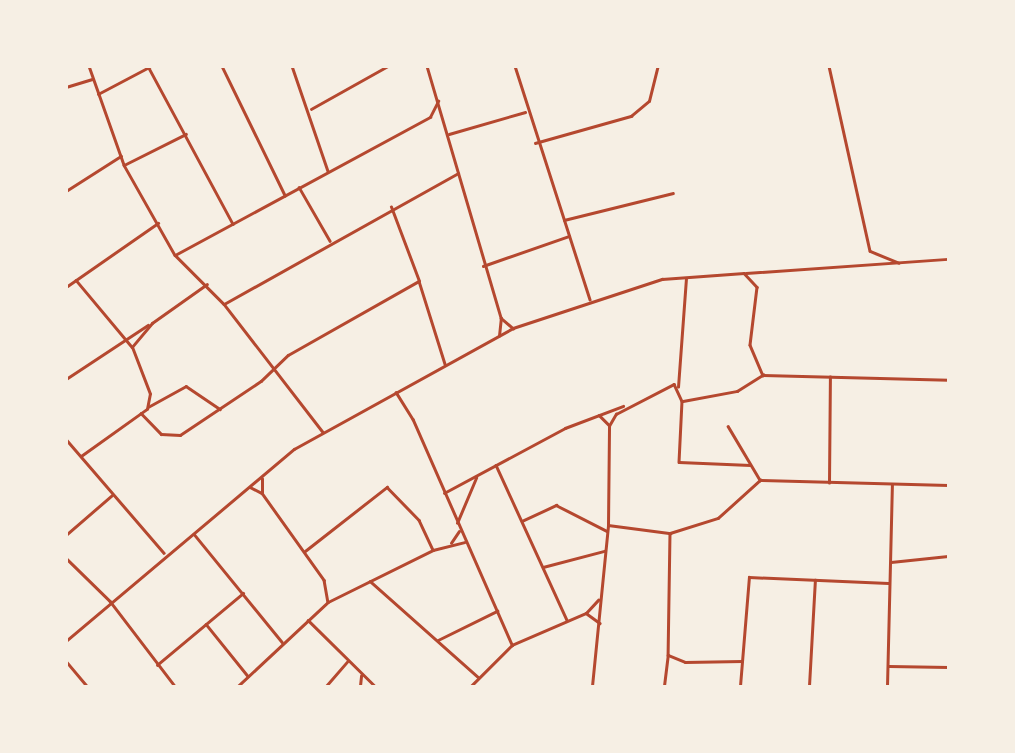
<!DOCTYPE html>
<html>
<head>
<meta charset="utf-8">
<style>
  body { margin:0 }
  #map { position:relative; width:1015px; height:753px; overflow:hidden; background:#f6efe4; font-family:Figtree,sans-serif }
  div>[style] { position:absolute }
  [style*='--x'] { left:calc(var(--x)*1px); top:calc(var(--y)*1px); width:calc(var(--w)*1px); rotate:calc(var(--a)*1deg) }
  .minor>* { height:2.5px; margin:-1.25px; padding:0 1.25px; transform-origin:1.25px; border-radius:1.25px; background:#b5482f }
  span { translate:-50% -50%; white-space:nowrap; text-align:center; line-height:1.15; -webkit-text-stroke:7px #f6efe4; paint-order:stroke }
  .frame { position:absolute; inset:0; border:68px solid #f6efe4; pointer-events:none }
</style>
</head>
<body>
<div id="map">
  <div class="minor">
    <div style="--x:89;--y:66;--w:105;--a:70.5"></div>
    <div style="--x:124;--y:165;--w:103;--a:60.5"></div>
    <div style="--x:175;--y:255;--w:69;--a:45"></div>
    <div style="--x:224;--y:304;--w:162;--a:52.3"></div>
    <div style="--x:222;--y:66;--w:144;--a:64"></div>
    <div style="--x:292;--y:66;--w:111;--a:71.1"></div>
    <div style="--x:427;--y:66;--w:263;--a:73.6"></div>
    <div style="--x:501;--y:318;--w:16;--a:40"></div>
    <div style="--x:513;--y:328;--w:157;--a:-18.2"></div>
    <div style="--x:662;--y:279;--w:82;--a:-4.2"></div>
    <div style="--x:744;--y:273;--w:19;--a:47"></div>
    <div style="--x:757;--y:287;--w:58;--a:96.9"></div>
    <div style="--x:750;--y:345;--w:33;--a:67"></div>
    <div style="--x:515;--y:66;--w:245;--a:72.2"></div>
    <div style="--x:829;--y:66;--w:189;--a:77.5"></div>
    <div style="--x:870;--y:251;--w:31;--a:22"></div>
    <div style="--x:149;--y:68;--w:177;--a:61.7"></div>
    <div style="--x:66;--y:87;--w:27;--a:-17"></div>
    <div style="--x:98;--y:94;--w:60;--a:-27.8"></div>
    <div style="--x:311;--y:109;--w:88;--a:-29.2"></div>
    <div style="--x:449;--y:134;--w:79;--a:-16.1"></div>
    <div style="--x:535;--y:143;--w:100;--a:-15.7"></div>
    <div style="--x:631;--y:116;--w:23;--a:-40"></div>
    <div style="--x:649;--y:101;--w:36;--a:-76"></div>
    <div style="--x:124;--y:165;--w:69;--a:-26.6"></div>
    <div style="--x:299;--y:187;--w:62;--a:60.1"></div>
    <div style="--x:66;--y:191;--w:65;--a:-32.5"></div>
    <div style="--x:564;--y:220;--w:112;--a:-13.9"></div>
    <div style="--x:175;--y:255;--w:290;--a:-28.4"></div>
    <div style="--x:430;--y:117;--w:18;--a:-63"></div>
    <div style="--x:483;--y:266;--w:91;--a:-19.2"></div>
    <div style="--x:746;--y:273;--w:202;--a:-4"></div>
    <div style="--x:76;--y:280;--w:87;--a:50.1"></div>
    <div style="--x:419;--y:281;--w:87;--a:72.6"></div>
    <div style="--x:66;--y:287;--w:112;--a:-34.8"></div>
    <div style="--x:224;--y:304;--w:268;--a:-29.2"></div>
    <div style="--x:499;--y:336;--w:18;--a:-84"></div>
    <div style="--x:66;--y:379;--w:98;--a:-33.4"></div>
    <div style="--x:678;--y:387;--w:108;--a:-85.8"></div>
    <div style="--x:396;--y:392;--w:32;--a:58"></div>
    <div style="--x:413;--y:419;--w:247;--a:66.3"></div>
    <div style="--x:683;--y:401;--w:55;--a:-10.5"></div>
    <div style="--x:737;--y:391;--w:31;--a:-32"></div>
    <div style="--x:763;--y:375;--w:185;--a:1.5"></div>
    <div style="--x:148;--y:407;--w:43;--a:-28.9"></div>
    <div style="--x:186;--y:386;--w:41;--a:34.1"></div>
    <div style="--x:141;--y:413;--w:29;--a:46"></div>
    <div style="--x:161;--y:434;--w:19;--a:3"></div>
    <div style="--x:180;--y:435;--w:97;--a:-33.7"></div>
    <div style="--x:261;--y:381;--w:37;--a:-44"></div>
    <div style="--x:288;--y:355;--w:150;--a:-29.5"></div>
    <div style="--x:419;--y:281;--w:79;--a:-110.7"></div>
    <div style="--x:599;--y:415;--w:14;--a:45"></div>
    <div style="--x:728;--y:426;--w:63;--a:59.3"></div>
    <div style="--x:66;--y:439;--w:150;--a:49.3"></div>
    <div style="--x:81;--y:456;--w:81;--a:-35.5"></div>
    <div style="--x:147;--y:409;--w:15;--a:-79"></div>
    <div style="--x:150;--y:394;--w:50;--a:-111"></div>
    <div style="--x:132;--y:347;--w:31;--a:-50"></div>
    <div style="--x:152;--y:323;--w:67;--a:-35.3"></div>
    <div style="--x:496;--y:465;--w:170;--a:65.4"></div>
    <div style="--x:829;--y:483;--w:106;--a:-89.5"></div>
    <div style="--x:250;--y:487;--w:13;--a:27"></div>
    <div style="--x:262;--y:493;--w:107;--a:54.5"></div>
    <div style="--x:324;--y:580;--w:22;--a:80"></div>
    <div style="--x:262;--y:493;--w:14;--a:-90"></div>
    <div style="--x:444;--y:493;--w:137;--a:-28.2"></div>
    <div style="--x:565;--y:428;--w:62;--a:-20.8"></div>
    <div style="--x:522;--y:521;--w:38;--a:-25"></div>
    <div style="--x:556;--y:505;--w:57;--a:27"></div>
    <div style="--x:457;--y:523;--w:49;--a:-67.1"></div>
    <div style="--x:608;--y:525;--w:63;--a:7.4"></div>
    <div style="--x:670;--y:533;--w:50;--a:-17.4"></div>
    <div style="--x:718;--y:518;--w:57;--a:-42.1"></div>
    <div style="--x:760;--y:480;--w:188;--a:1.5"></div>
    <div style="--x:670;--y:533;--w:122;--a:90.9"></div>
    <div style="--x:668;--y:655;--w:18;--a:22"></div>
    <div style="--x:685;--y:662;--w:57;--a:-1"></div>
    <div style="--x:194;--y:534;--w:139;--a:50.8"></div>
    <div style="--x:66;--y:535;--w:60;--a:-40.9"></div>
    <div style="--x:451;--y:543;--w:14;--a:-56"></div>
    <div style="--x:305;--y:551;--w:104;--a:-38"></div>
    <div style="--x:387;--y:487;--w:46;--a:45.9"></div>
    <div style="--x:419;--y:520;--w:33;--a:65"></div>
    <div style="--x:66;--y:558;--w:62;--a:44.3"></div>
    <div style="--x:110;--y:601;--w:107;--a:52.6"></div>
    <div style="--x:891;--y:562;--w:57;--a:-6"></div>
    <div style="--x:543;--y:567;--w:63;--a:-14.7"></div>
    <div style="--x:370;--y:581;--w:144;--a:41.6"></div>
    <div style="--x:586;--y:613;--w:17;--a:36"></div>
    <div style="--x:308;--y:620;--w:94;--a:44.6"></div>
    <div style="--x:206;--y:624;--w:67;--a:51.1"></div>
    <div style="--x:438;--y:640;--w:66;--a:-26.2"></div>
    <div style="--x:66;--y:641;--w:298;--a:-40.1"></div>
    <div style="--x:294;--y:449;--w:250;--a:-28.9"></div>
    <div style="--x:66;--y:661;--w:33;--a:50"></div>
    <div style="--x:157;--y:665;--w:112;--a:-39.9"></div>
    <div style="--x:889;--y:666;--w:59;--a:1"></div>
    <div style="--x:238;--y:686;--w:123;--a:-43"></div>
    <div style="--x:328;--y:602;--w:117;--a:-26.3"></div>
    <div style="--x:433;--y:550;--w:32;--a:-14"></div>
    <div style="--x:326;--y:686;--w:33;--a:-49"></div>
    <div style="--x:360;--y:686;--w:10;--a:-84"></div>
    <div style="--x:471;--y:686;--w:58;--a:-45"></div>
    <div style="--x:512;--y:645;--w:81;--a:-23.4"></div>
    <div style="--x:586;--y:613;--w:18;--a:-47"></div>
    <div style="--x:592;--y:686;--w:162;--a:-84.3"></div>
    <div style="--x:608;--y:525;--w:99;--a:-89.4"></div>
    <div style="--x:609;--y:426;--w:14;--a:-60"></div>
    <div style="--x:616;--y:414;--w:65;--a:-27.3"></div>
    <div style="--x:674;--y:384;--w:19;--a:65"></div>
    <div style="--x:682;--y:401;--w:61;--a:92.8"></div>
    <div style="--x:679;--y:462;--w:71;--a:2.4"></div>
    <div style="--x:664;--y:686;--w:31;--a:-83"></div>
    <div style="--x:740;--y:686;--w:109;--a:-85.3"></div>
    <div style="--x:749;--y:577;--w:139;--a:2.5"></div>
    <div style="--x:809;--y:686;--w:106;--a:-86.8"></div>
    <div style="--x:887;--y:686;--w:201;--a:-88.6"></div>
  </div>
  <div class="frame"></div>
</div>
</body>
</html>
